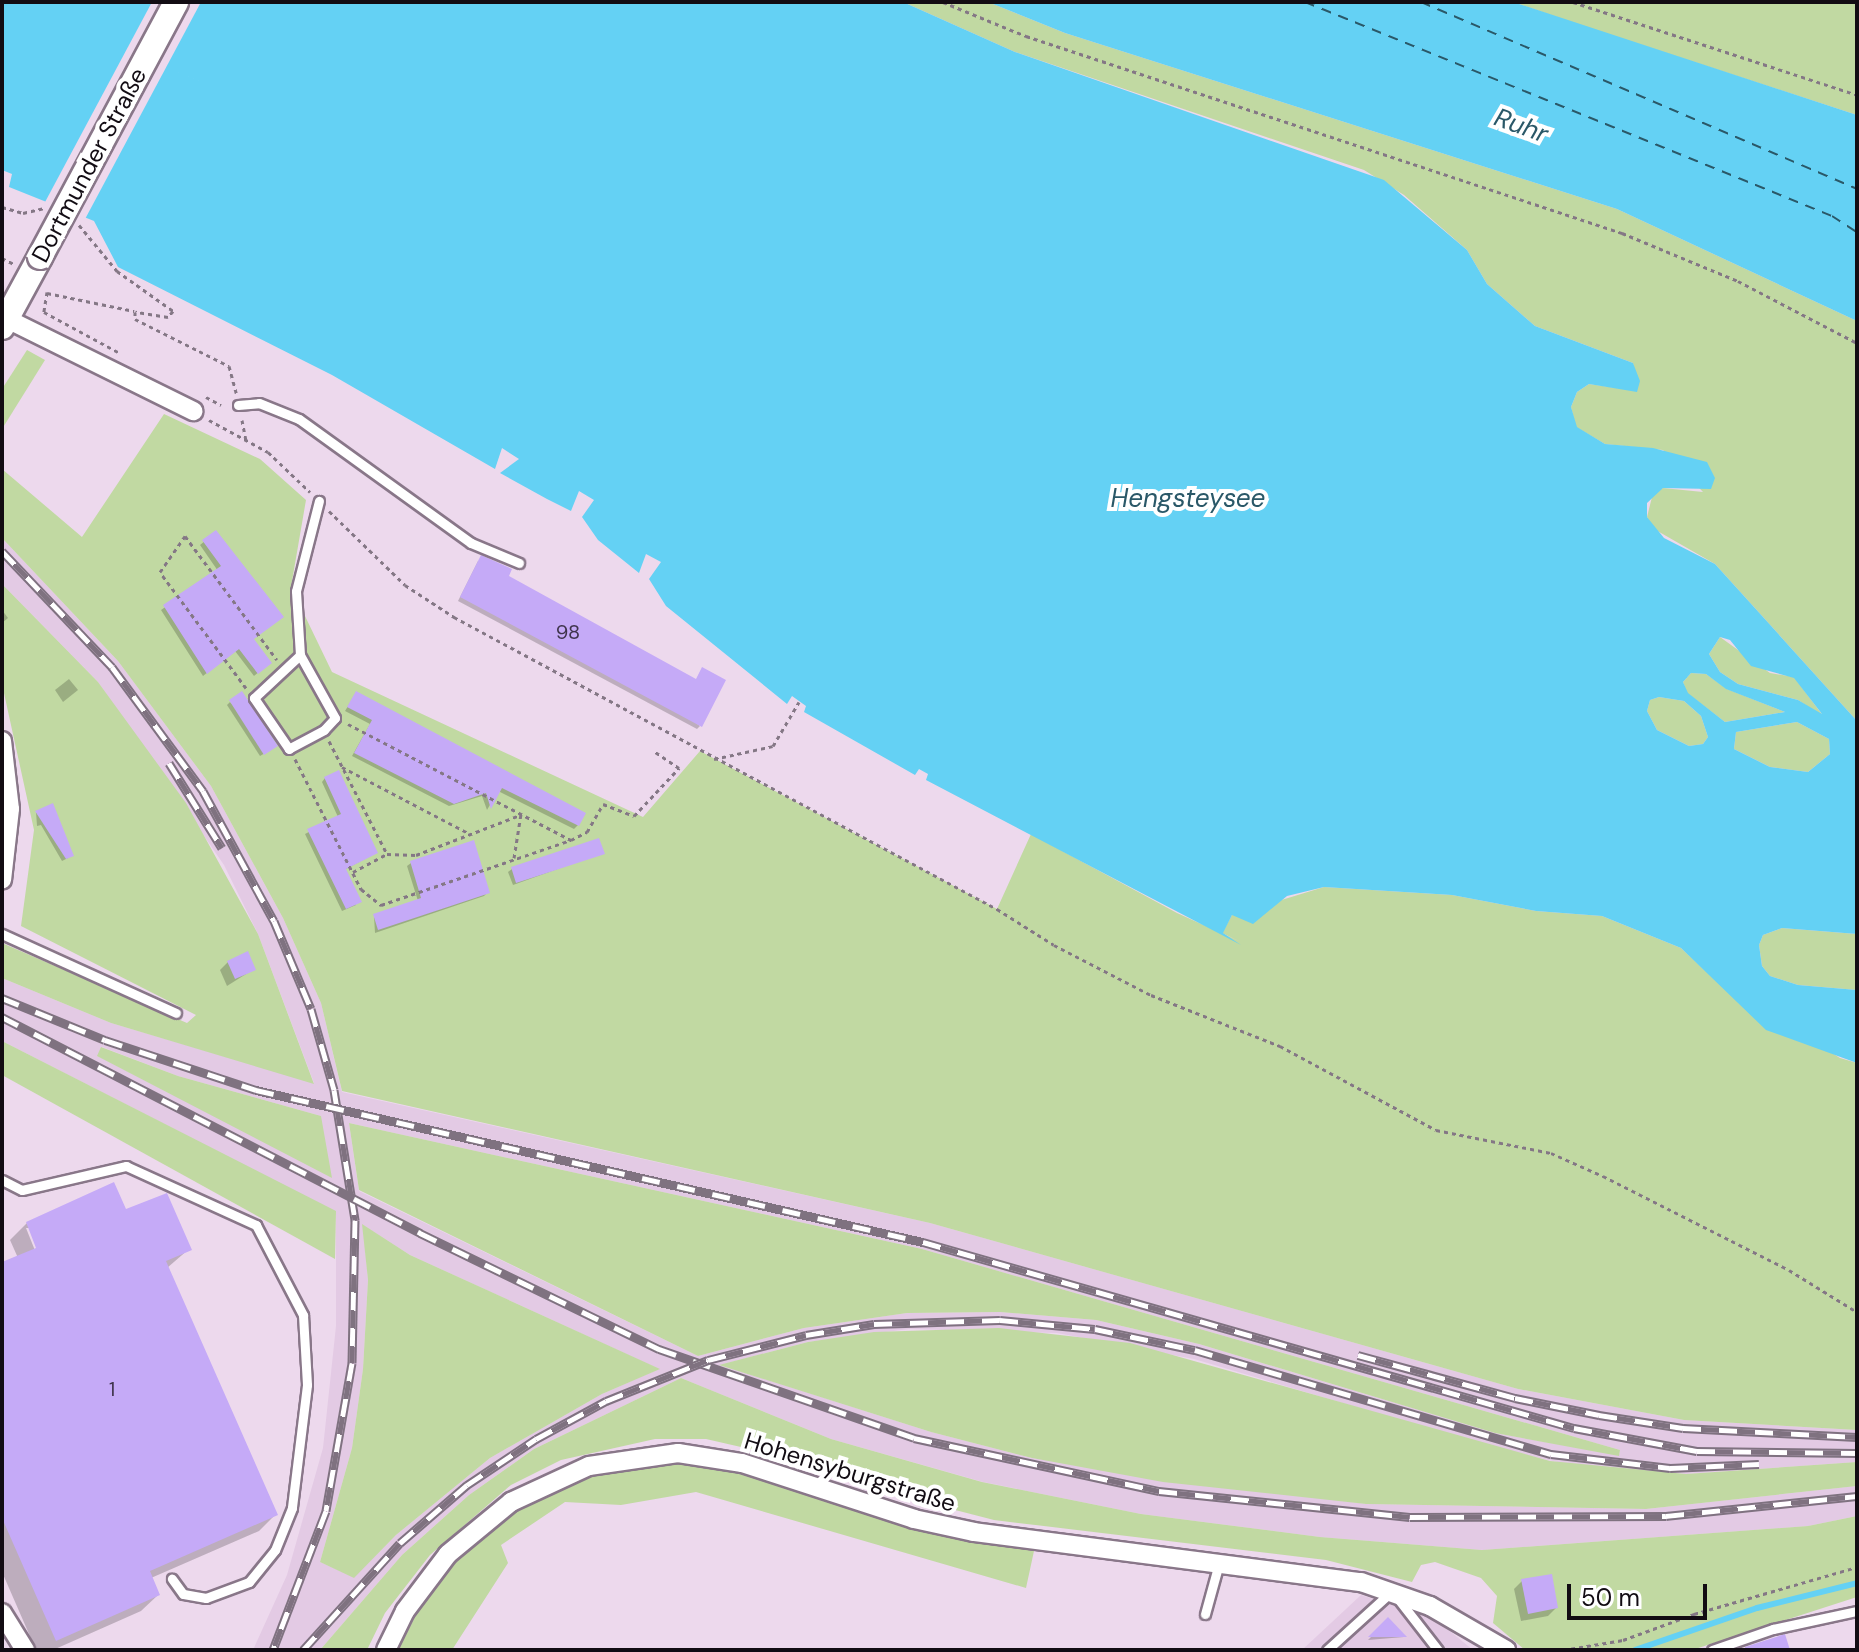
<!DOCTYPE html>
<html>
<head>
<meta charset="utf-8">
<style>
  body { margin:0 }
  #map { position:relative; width:1859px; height:1652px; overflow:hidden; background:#edd9ed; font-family:"DM Sans",sans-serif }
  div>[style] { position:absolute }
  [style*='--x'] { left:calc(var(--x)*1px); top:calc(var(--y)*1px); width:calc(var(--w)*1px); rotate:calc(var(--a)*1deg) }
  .built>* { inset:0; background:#e3cae4 }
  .green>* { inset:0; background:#c1d9a2 }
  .water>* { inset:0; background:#64d1f4 }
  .pier>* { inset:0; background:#edd9ed }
  .shadow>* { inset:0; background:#0003 }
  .stream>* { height:6px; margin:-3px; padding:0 3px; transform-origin:3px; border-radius:3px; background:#64d1f4 }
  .ferry>* { height:2px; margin-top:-1px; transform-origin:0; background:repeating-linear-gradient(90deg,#2a5868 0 10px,transparent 0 18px) }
  .building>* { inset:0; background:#c5aaf7 }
  .path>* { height:3px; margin-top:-1.5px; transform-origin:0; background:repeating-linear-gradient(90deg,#847785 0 4px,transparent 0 8px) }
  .roads { filter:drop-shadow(2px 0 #897789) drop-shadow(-2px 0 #897789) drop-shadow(0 2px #897789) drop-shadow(0 -2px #897789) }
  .service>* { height:9px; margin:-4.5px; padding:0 4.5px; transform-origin:4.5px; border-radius:4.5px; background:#fff }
  .minor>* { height:18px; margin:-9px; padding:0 9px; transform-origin:9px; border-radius:9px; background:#fff }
  .secondary>* { height:24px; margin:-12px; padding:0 12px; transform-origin:12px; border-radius:12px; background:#fff }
  .rail>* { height:9px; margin-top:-4.5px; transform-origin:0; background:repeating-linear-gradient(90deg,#fff 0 18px,#7f7280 0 36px); box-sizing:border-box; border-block:2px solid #7f7280 }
  .bridges { filter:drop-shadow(2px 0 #897789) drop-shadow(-2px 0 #897789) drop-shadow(0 2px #897789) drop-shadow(0 -2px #897789) }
  .secondary-bridge>* { height:24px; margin:-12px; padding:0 12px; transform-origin:12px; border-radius:12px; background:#fff }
  span { translate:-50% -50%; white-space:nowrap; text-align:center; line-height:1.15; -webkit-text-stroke:8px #fff; paint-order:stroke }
  .number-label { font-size:20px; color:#3f344c }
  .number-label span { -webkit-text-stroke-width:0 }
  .street-label { font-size:24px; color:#120c13 }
  .water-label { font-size:26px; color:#2a5868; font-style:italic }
  .frame { position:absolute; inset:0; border:4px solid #120c13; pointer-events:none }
  .scale { position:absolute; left:1567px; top:1584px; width:140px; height:36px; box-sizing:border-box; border:4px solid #120c13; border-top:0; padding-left:10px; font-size:24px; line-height:28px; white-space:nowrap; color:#120c13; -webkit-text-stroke:6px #fff; paint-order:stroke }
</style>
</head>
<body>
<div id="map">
  <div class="built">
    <div style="clip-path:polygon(evenodd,2px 538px,118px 661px,211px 786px,283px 918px,321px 1003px,342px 1092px,930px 1223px,1518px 1389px,1684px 1420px,1857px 1430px,1857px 1462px,1686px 1474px,1575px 1466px,1491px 1447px,1194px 1359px,1057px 1333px,909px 1329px,808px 1342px,720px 1365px,931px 1432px,1032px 1458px,1366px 1504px,1646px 1509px,1857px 1486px,1857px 1516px,1808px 1526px,1482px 1550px,1320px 1537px,1141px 1514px,983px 1482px,831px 1439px,681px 1378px,534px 1449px,469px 1495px,402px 1555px,320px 1650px,253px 1650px,287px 1575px,323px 1448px,336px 1326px,336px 1212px,2px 1041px,2px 978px,111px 1023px,314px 1083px,258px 934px,224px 865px,98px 682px,2px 584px,2px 538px,102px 1047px,178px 1076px,321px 1116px,171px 1094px,98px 1056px,102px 1047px,2px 538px,349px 1123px,922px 1249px,1620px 1450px,1619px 1455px,1495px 1433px,1199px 1344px,1096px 1320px,1000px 1312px,907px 1313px,804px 1328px,698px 1356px,359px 1191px,349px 1123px,2px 538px,363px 1225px,410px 1255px,659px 1369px,602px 1394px,490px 1458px,396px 1535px,354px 1577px,320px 1562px,352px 1448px,363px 1369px,368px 1280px,363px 1225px)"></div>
    <div style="clip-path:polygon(1361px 1595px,1435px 1619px,1473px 1650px,1302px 1650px)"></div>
  </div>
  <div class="green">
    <div style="clip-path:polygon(903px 2px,988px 2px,1065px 33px,1617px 209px,1857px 321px,1857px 721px,1715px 564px,1654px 529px,1647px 517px,1653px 493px,1663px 488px,1703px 492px,1663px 450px,1605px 444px,1576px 427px,1571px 407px,1577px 392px,1589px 384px,1637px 391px,1633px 363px,1535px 326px,1487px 284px,1467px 250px,1404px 195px,1364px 170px,1015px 52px)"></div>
    <div style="clip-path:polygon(1513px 2px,1857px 2px,1857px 115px,1574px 23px)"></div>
    <div style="clip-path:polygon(27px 350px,45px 360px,2px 429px,2px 389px)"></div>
    <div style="clip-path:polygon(164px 414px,260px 459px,306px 500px,291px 587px,332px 672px,643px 817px,700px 751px,997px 909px,1031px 834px,1177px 913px,1241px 942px,1222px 933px,1232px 915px,1324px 887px,1452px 895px,1536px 911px,1602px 916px,1681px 948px,1713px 978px,1840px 1058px,1857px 1063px,1857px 1430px,1684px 1420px,1518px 1389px,930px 1223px,342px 1091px,321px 1003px,283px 918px,211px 786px,118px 661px,2px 538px,2px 469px,82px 537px)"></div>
    <div style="clip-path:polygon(2px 584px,98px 682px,186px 803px,258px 934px,314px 1084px,111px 1023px,2px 978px,2px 943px,187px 1023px,196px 1015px,21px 926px,34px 830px,2px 684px)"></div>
    <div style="clip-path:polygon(1720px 637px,1770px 673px,1794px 677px,1824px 717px,1798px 700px,1738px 684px,1720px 672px,1709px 654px)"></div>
    <div style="clip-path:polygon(1691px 673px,1706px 674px,1727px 689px,1785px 712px,1725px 722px,1687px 693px,1683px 682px)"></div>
    <div style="clip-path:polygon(1659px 697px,1684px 701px,1701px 716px,1708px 737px,1703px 744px,1689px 746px,1657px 730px,1647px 711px,1650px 700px)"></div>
    <div style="clip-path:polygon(1797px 722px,1829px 739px,1830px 754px,1808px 772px,1770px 767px,1734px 749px,1736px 732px)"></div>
    <div style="clip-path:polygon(1782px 928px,1857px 934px,1857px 990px,1798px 985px,1770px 976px,1762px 966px,1759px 945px,1763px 935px)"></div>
    <div style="clip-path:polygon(2px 1041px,336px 1211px,335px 1259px,2px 1075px)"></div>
    <div style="clip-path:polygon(101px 1047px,178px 1076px,321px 1116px,332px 1178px,97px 1056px)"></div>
    <div style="clip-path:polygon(349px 1123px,922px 1249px,1620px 1450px,1619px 1456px,1495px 1433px,1199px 1344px,1096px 1320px,1000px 1312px,907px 1313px,804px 1328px,698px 1356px,359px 1190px)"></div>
    <div style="clip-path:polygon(362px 1224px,410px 1255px,660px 1369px,602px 1394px,490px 1458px,396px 1535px,354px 1578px,320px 1562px,352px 1448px,363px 1369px,368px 1280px)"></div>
    <div style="clip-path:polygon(999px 1328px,1130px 1343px,1550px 1461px,1686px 1474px,1857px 1462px,1857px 1486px,1646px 1509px,1366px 1504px,1163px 1482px,1032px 1458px,931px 1432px,719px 1365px,808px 1342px,874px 1332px)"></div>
    <div style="clip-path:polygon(681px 1378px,831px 1439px,982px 1482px,1141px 1514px,1320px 1537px,1482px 1550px,1808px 1526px,1857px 1516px,1857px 1597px,1692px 1650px,1525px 1650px,1493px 1623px,1497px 1596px,1481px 1578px,1435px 1562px,1421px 1565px,1412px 1582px,1326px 1560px,994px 1520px,862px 1486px,754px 1450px,706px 1439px,655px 1439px,561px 1460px,511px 1485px,430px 1555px,385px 1613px,367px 1650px,320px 1650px,402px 1555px,469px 1495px,534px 1449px)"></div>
    <div style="clip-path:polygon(678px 1463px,743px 1473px,919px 1530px,1034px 1551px,1026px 1588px,696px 1492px,621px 1505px,565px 1502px,501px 1545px,508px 1563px,452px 1650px,398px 1650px,416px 1615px,453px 1564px,515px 1510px,569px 1482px,614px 1469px)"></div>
  </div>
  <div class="water">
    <div style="clip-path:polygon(evenodd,2px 2px,903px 2px,1015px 52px,1384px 180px,1467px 250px,1487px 284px,1535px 326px,1633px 363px,1640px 381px,1637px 392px,1589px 384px,1577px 392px,1571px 407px,1577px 427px,1605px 444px,1653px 448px,1707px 462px,1715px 478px,1711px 489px,1663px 488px,1647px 503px,1647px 517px,1664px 538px,1715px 564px,1857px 721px,1857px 934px,1782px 928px,1763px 935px,1759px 945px,1762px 966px,1770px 976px,1798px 985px,1857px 990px,1857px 1063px,1766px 1030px,1681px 948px,1602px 916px,1536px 911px,1452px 895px,1324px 887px,1287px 896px,1253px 924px,1232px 915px,1223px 933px,1241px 945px,926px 780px,928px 774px,919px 769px,915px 775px,804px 712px,806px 706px,792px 696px,787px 704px,666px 606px,649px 579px,661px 562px,646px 554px,639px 573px,598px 540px,582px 517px,594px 500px,579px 491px,571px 511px,547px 499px,500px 473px,519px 459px,502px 448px,495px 469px,332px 375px,118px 267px,94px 221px,9px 187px,12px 174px,2px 170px,2px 2px,1720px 637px,1730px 640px,1751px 666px,1794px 678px,1822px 714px,1798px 700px,1738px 684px,1720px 672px,1709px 654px,1720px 637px,2px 2px,1691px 673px,1706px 674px,1726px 689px,1785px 712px,1725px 722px,1688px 693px,1683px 682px,1691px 673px,2px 2px,1659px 697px,1684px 701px,1701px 716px,1708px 737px,1703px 744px,1689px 746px,1657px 730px,1647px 711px,1650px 700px,1659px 697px,2px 2px,1797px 722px,1829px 739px,1830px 754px,1808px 772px,1770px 767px,1734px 749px,1736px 732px,1797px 722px)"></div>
    <div style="clip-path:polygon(988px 2px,1513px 2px,1857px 115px,1857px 321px,1617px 209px,1065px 33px)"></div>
  </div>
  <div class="pier">
    <div style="clip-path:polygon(152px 2px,201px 2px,84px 221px,44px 204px)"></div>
  </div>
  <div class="shadow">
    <div style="clip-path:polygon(216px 532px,252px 639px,266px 666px,254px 676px,235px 651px,203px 676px,161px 610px,218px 571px,200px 545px)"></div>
    <div style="clip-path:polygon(478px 561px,506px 577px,700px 726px,697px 729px,458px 601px)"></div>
    <div style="clip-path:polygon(2px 610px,8px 618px,2px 623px)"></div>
    <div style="clip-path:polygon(69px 679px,78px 690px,63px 702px,55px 690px)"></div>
    <div style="clip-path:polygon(356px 693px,578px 825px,574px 829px,498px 791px,487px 810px,482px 796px,449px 806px,352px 756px,370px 724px,345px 711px)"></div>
    <div style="clip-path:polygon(230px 702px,272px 749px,260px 756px,227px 705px)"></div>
    <div style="clip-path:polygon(325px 778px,376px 853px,344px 870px,356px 905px,342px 911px,305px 834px,338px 817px,322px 782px)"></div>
    <div style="clip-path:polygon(36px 812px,71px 855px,68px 858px,62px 861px,41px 825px,37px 826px)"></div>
    <div style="clip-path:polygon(473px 843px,488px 892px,484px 896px,375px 933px,374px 916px,418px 901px,407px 866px,411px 863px)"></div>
    <div style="clip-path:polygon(602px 853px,513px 885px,508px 872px,512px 869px)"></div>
    <div style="clip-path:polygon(228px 962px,254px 969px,227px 986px,220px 970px)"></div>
    <div style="clip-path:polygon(evenodd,125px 1211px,189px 1249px,167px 1268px,275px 1515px,259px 1531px,151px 1578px,158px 1595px,141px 1611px,53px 1650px,36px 1650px,2px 1572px,2px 1260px,4px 1264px,18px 1258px,10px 1240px,27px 1223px,125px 1211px,26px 1228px,31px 1228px,42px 1256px,38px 1258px,26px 1228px)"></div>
    <div style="clip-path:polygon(1522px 1581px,1556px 1608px,1548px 1616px,1521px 1621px,1514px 1589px)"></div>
    <div style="clip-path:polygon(1385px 1623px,1404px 1637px,1368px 1640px)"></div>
  </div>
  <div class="stream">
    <div style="--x:1635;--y:1650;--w:129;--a:-19"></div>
    <div style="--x:1757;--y:1608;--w:103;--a:-14"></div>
  </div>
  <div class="ferry">
    <div style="--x:1305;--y:2;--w:569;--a:22.1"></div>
    <div style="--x:1832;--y:216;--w:30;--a:33"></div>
    <div style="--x:1421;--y:2;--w:474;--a:23.2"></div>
  </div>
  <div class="building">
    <div style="clip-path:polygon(216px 530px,284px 617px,254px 639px,272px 663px,258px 674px,239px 649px,207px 674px,163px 605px,221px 566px,202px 540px)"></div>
    <div style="clip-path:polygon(481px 555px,512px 569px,509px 576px,696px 679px,702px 667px,726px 680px,702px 727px,460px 597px)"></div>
    <div style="clip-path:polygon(242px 691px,278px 746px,264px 755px,229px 700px)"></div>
    <div style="clip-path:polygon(356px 691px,586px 813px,579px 826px,502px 788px,491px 809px,486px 793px,454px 804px,354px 753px,372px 720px,347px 707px)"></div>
    <div style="clip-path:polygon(339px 770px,378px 853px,346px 869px,362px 902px,346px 909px,307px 829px,341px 814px,324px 777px)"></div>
    <div style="clip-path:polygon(53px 803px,74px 856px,66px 859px,35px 811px)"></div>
    <div style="clip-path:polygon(599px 838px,605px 854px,516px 883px,511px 867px)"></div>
    <div style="clip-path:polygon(474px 840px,490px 893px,378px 930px,373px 914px,421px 898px,410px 861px)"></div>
    <div style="clip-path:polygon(248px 951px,256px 970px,235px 979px,227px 961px)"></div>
    <div style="clip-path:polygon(114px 1182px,126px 1209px,167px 1193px,192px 1250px,166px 1261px,278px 1515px,150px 1571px,160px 1595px,56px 1641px,2px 1518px,2px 1262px,36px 1248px,26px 1222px)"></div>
    <div style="clip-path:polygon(1552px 1574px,1558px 1608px,1528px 1614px,1521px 1579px)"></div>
    <div style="clip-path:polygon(1388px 1617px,1407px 1637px,1368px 1637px)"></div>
    <div style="clip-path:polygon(1785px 1634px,1790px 1650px,1745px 1650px,1745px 1647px)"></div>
  </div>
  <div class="path">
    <div style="--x:943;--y:2;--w:90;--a:22.3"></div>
    <div style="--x:1026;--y:36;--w:628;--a:18.29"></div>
    <div style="--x:1622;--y:233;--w:126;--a:22.5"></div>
    <div style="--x:1738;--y:281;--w:134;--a:27.5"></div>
    <div style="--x:1573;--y:2;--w:299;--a:18.1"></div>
    <div style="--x:2;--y:207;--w:22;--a:16"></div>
    <div style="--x:23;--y:213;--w:22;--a:-13"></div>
    <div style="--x:79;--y:225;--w:60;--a:50.4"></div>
    <div style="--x:117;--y:271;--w:69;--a:35.5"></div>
    <div style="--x:173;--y:311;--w:8;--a:130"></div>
    <div style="--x:168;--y:317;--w:33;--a:-171"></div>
    <div style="--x:135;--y:312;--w:7;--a:90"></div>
    <div style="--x:135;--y:319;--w:105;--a:26.6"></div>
    <div style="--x:229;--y:366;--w:28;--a:75"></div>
    <div style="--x:2;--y:258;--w:13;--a:27"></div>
    <div style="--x:47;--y:292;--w:20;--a:99"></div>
    <div style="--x:44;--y:312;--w:84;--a:28.4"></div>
    <div style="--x:47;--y:293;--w:89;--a:11.7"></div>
    <div style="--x:206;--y:397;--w:17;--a:28"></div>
    <div style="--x:209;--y:420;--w:67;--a:28.5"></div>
    <div style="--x:268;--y:452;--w:58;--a:43.6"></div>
    <div style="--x:242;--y:420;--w:20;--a:79"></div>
    <div style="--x:329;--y:511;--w:106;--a:44.2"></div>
    <div style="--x:405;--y:585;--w:59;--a:33.1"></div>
    <div style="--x:454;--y:617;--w:617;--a:28.27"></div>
    <div style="--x:997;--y:909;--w:67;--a:32.3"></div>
    <div style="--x:1054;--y:945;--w:109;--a:27.3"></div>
    <div style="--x:1151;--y:995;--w:139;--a:21.6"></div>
    <div style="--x:1280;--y:1046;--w:177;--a:28.3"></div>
    <div style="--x:1436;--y:1130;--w:117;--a:11.3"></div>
    <div style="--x:1551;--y:1153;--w:57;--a:23.9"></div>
    <div style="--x:1603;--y:1176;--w:208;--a:26.8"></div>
    <div style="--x:1789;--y:1270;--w:80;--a:31.7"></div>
    <div style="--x:246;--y:688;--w:144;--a:-126.6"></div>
    <div style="--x:160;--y:572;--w:44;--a:-55.2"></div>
    <div style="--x:185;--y:536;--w:154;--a:53.4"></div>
    <div style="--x:348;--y:724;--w:251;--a:27.5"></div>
    <div style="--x:571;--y:840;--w:18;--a:-27"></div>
    <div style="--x:587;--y:832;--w:32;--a:-60"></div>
    <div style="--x:603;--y:804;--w:33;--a:21"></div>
    <div style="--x:634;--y:816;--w:66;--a:-46.8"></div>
    <div style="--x:679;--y:768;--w:29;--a:-146"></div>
    <div style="--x:329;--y:741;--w:127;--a:62.8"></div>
    <div style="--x:387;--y:854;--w:29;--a:2"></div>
    <div style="--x:416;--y:855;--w:111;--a:-21"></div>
    <div style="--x:295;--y:759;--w:146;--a:63.1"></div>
    <div style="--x:361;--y:889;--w:26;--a:39"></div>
    <div style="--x:381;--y:905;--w:201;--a:-18.9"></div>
    <div style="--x:714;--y:759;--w:60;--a:-12.4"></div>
    <div style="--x:773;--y:746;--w:51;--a:-59.4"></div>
    <div style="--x:342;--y:767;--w:144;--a:27.6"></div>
    <div style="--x:514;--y:858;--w:45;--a:-81"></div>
    <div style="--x:353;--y:872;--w:38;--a:-28"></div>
    <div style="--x:1563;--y:1650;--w:61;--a:-9.5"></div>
    <div style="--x:1623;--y:1640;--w:76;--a:-20.1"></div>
    <div style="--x:1694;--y:1614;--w:170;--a:-16.1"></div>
  </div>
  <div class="roads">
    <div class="service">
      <div style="--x:238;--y:405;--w:21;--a:-5"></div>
      <div style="--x:259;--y:403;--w:43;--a:21.8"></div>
      <div style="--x:299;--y:419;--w:212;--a:35.8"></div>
      <div style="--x:471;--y:543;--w:52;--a:22.6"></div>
      <div style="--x:300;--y:655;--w:72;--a:60.9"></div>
      <div style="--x:335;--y:718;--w:16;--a:133"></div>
      <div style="--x:324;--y:730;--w:40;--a:152"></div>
      <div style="--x:289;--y:749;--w:62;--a:-124.5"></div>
      <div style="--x:254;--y:698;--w:63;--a:-43.1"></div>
      <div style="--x:300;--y:655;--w:64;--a:-93.6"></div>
      <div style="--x:296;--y:591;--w:93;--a:-75.7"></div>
      <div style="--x:2;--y:934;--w:191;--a:24.4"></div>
      <div style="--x:2;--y:1180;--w:22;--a:27"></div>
      <div style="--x:22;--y:1190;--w:107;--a:-13"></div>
      <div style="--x:126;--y:1166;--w:143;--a:24.4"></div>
      <div style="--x:256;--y:1225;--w:102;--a:62.4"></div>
      <div style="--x:303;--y:1315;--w:70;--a:86.7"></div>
      <div style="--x:307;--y:1385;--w:124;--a:97"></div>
      <div style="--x:292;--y:1508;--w:45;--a:112"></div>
      <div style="--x:275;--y:1550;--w:41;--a:129.1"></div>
      <div style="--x:249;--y:1582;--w:46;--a:159.6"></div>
      <div style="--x:206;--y:1598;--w:23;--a:-170"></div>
      <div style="--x:183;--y:1594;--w:19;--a:-126"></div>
      <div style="--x:1205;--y:1614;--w:53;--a:-74.6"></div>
      <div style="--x:1327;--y:1650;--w:88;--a:-42.2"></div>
      <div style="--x:1392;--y:1591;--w:75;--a:52.1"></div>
      <div style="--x:1712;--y:1650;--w:65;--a:-19"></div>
      <div style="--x:1773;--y:1629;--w:86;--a:-12.1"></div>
    </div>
    <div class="minor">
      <div style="--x:7;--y:319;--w:208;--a:26.3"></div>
      <div style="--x:2;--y:741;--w:68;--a:83.3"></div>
      <div style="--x:10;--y:809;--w:71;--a:96.4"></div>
      <div style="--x:2;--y:1613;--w:44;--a:58.1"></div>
      <div style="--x:386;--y:1650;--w:43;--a:-64"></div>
      <div style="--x:405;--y:1611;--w:71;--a:-53"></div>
      <div style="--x:448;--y:1554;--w:82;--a:-39.5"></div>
      <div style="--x:511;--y:1502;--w:86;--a:-24.8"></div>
      <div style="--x:589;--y:1466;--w:90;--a:-8.3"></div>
      <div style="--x:678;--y:1453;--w:65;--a:8.9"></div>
      <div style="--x:742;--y:1463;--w:181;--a:18"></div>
      <div style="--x:914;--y:1519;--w:61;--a:12.2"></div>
      <div style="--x:974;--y:1532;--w:390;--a:7.4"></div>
      <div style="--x:1361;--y:1582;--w:73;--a:19.2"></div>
      <div style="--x:1430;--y:1606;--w:88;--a:30.1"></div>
    </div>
    <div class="secondary">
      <div style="--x:2;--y:327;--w:80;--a:-61.5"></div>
    </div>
  </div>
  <div class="rail">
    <div style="--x:2;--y:551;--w:160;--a:46.5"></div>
    <div style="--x:112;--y:667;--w:154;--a:53.7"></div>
    <div style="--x:203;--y:791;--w:148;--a:61.4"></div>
    <div style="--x:274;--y:921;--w:95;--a:67.2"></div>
    <div style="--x:311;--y:1009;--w:84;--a:74.1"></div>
    <div style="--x:334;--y:1090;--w:132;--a:80.8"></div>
    <div style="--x:355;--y:1220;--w:143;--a:91.2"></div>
    <div style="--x:352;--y:1363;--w:150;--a:100"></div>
    <div style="--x:326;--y:1511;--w:149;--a:110.9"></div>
    <div style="--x:169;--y:763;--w:100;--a:58.1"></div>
    <div style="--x:2;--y:998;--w:111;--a:22.2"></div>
    <div style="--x:105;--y:1040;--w:159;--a:18.3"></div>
    <div style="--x:256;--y:1090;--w:684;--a:12.84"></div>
    <div style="--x:923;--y:1242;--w:677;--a:15.95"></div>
    <div style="--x:1574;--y:1428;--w:125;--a:10.6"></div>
    <div style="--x:1697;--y:1451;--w:160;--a:0.7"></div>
    <div style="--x:2;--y:1017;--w:471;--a:27.3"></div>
    <div style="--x:420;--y:1233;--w:266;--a:25.9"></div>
    <div style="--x:659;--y:1349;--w:270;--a:19.2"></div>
    <div style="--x:914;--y:1438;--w:251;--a:12.2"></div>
    <div style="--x:1159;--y:1491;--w:252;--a:5.9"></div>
    <div style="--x:1410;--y:1517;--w:256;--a:-0.2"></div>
    <div style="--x:1666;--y:1516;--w:192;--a:-6"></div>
    <div style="--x:1358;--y:1355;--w:163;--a:15.3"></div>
    <div style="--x:1515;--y:1398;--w:86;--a:11.4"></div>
    <div style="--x:1599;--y:1415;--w:85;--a:8.8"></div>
    <div style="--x:1683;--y:1428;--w:174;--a:3"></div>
    <div style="--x:303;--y:1650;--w:144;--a:-47.8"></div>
    <div style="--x:400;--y:1543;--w:89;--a:-40.9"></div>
    <div style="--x:467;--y:1485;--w:83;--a:-33.7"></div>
    <div style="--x:536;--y:1439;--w:80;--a:-28.5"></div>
    <div style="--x:606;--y:1401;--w:110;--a:-21.9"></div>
    <div style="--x:708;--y:1360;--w:101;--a:-14.3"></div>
    <div style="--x:806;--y:1335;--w:69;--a:-9.2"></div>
    <div style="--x:874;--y:1324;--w:126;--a:-1.8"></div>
    <div style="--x:1000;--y:1320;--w:95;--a:5.4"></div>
    <div style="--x:1095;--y:1329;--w:102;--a:11.9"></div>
    <div style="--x:1195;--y:1350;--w:371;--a:16.3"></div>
    <div style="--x:1551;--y:1454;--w:120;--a:6.7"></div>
    <div style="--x:1670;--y:1468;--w:89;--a:-2.6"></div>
  </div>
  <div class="bridges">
    <div class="secondary-bridge">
      <div style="--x:40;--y:257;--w:289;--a:-61.9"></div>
    </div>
  </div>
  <div class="number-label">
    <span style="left:568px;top:632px">98</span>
    <span style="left:112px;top:1389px">1</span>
  </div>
  <div class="street-label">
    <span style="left:89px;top:165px;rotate:-62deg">Dortmunder Straße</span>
    <span style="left:850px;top:1472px;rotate:17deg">Hohensyburgstraße</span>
  </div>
  <div class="water-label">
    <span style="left:1521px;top:126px;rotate:20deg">Ruhr</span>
    <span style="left:1188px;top:499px">Hengsteysee</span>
  </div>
  <div class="frame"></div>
  <div class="scale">50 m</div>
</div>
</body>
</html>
